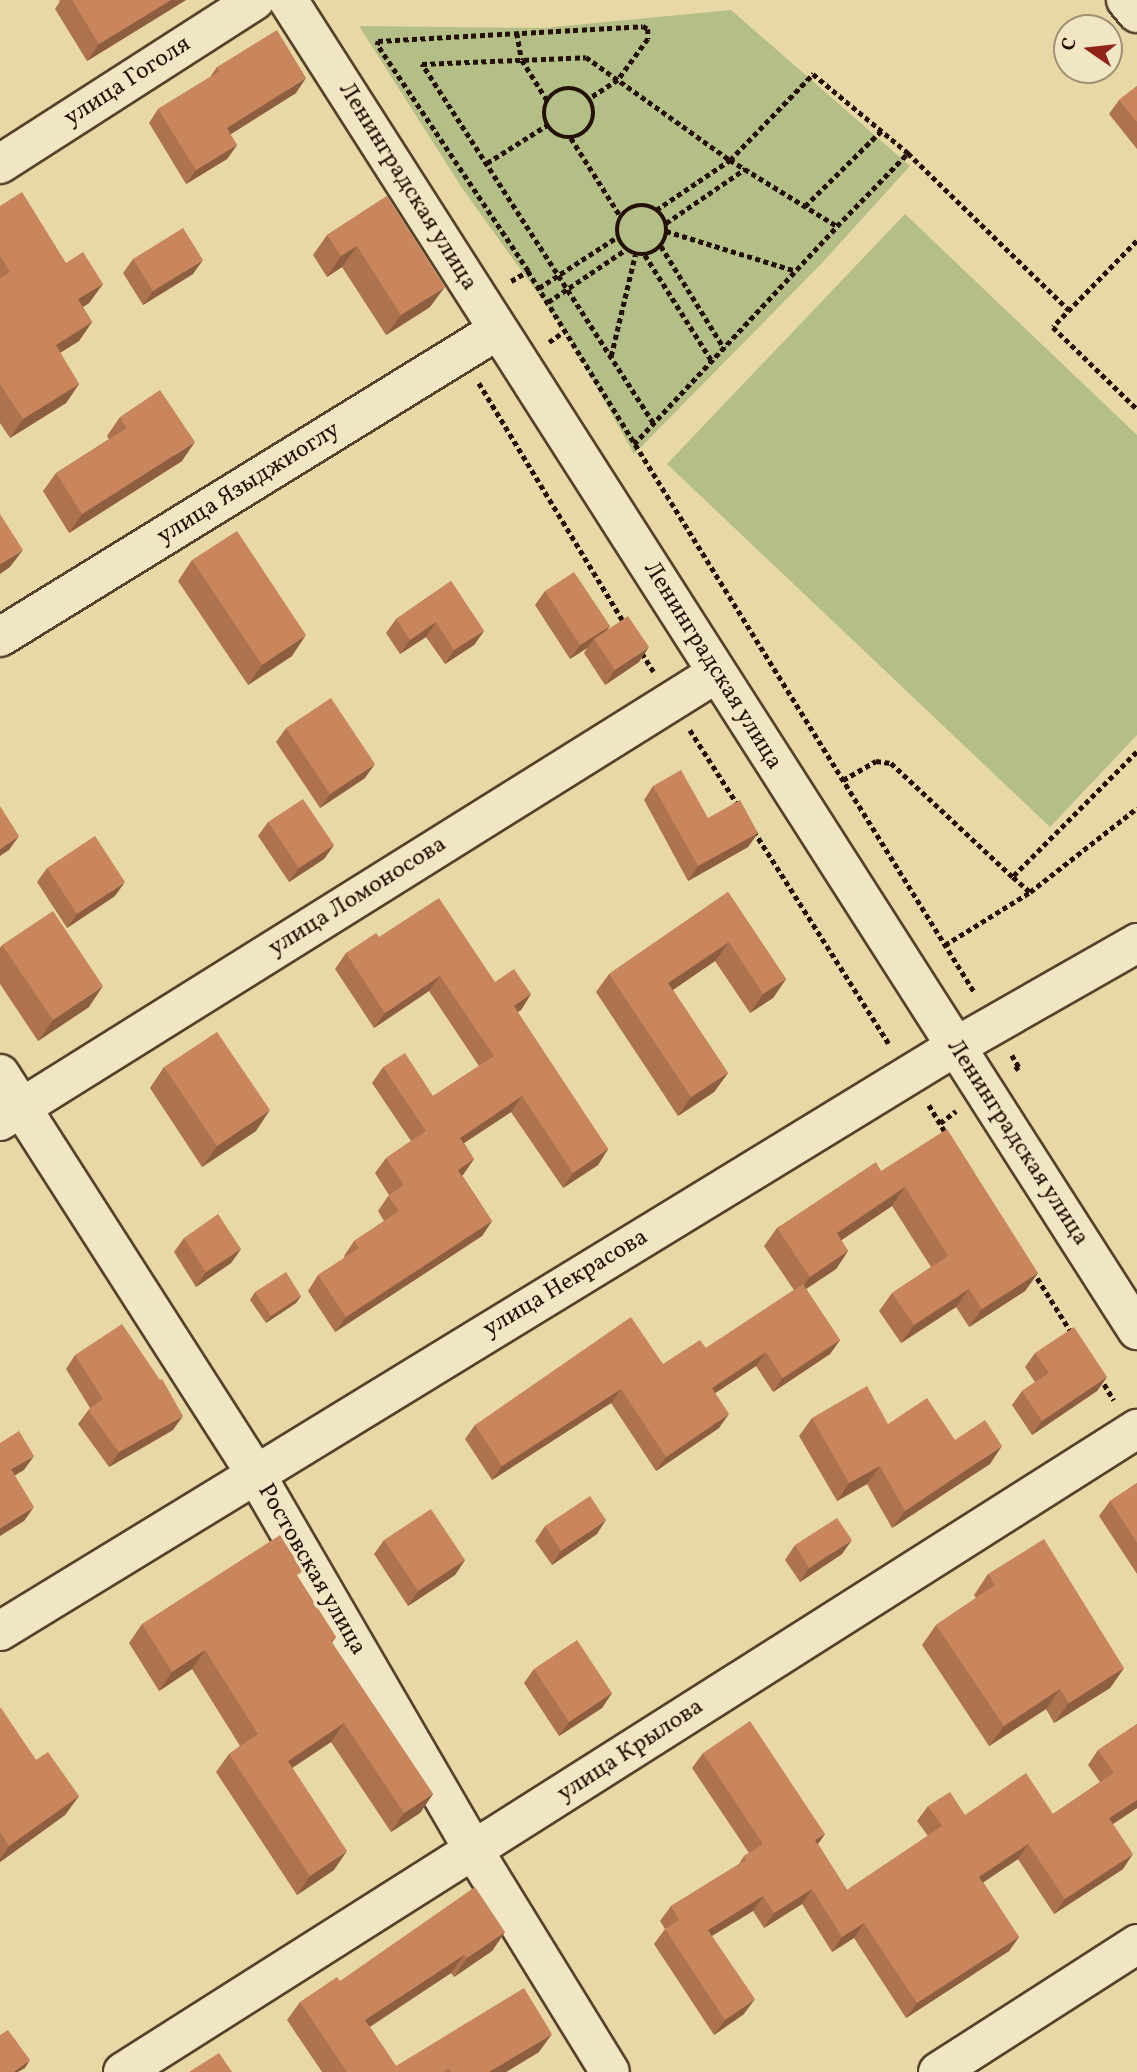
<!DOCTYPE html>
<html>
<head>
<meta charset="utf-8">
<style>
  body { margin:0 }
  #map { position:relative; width:1137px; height:2072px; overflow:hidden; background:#e8d8a5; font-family:Vollkorn,serif }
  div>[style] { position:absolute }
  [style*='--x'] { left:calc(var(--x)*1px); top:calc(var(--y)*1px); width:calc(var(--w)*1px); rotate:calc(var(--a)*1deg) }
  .green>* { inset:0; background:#b4bf87 }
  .path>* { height:4.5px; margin-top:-2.25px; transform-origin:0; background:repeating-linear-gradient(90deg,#251004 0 5px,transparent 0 8.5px) }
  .path>.ring { margin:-2.25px; padding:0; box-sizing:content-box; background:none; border:4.5px solid #251004; border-radius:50% }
  .roads { filter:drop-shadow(2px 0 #56422c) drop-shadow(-2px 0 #56422c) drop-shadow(0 2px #56422c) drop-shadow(0 -2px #56422c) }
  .street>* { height:38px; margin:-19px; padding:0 19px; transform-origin:19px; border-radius:19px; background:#f0e6c4 }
  .secondary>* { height:38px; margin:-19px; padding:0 19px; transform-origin:19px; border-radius:19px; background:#f0e6c4 }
  .wall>* { inset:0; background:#ad734f }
  .shaded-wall>* { inset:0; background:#8d5e40 }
  .building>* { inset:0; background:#c9865c }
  span { translate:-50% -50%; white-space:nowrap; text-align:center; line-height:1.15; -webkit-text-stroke:7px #f0e6c4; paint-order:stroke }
  .street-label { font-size:24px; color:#251004 }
  .north { position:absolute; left:1053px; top:14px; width:70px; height:70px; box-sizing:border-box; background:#f0e6c4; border:2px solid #9f9077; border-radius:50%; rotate:284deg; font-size:19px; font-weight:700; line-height:28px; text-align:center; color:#251004 }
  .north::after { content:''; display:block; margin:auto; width:24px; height:32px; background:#8f2418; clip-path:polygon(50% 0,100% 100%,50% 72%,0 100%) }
</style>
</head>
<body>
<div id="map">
  <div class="green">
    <div style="clip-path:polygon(731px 10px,910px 166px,821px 264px,634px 454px,565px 331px,462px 188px,359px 26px,544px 28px)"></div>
    <div style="clip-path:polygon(905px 214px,1137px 435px,1137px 735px,1050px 827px,667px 464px)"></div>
  </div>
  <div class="path">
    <div style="--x:517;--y:33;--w:27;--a:80"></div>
    <div style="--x:522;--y:60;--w:47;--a:58"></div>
    <div class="ring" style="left:544px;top:88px;width:45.5px;height:45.5px"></div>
    <div style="--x:571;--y:138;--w:93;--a:57.7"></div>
    <div style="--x:487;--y:163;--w:71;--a:-32.3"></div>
    <div class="ring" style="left:617px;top:205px;width:45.5px;height:45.5px"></div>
    <div style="--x:805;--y:206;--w:107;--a:-44.6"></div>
    <div style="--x:656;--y:210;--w:89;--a:-34"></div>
    <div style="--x:730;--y:160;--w:126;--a:31.7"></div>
    <div style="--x:837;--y:226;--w:102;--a:-45.8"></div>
    <div style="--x:908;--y:153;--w:225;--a:44.3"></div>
    <div style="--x:666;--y:223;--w:96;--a:-34.4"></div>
    <div style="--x:666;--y:231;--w:136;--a:17.1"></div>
    <div style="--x:1137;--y:241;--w:120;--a:134.3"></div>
    <div style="--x:1053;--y:327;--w:117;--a:44.3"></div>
    <div style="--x:661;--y:246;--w:120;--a:58.3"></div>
    <div style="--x:645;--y:255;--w:125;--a:57.7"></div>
    <div style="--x:528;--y:271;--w:272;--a:-123.7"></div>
    <div style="--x:377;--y:45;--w:4;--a:-76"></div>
    <div style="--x:378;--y:41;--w:265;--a:-3.2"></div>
    <div style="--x:643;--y:26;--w:6;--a:31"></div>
    <div style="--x:648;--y:29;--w:10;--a:90"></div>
    <div style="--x:648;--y:39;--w:51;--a:126.2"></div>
    <div style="--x:618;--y:80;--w:35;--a:147"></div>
    <div style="--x:511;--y:281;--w:20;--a:-30"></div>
    <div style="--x:528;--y:271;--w:849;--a:58.24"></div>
    <div style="--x:539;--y:288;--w:93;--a:-33.2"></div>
    <div style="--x:548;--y:302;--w:93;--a:-34"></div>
    <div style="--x:549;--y:342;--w:19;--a:-35"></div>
    <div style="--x:611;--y:356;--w:104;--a:-76.6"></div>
    <div style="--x:479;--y:383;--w:282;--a:58.8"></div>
    <div style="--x:653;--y:423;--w:427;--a:-122.8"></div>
    <div style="--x:422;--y:64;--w:164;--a:-2.4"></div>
    <div style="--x:586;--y:57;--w:177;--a:35.6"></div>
    <div style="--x:730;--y:160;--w:120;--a:-46"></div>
    <div style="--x:813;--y:74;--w:124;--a:39.7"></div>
    <div style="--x:634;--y:444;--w:298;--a:-47"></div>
    <div style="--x:642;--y:653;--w:22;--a:58"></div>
    <div style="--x:690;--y:730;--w:89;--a:57.4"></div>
    <div style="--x:1137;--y:752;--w:176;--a:134.8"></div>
    <div style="--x:1013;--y:877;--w:23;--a:41"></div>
    <div style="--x:1030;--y:892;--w:136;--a:-38.1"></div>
    <div style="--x:843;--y:780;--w:38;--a:-30"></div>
    <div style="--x:876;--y:761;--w:15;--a:8"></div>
    <div style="--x:891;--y:763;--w:167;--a:43.1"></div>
    <div style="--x:754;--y:831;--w:254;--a:57.6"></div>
    <div style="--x:945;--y:945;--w:100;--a:-31.9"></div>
    <div style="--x:1012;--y:1055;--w:14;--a:60"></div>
    <div style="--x:1019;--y:1067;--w:5;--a:143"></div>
    <div style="--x:929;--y:1105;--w:33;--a:59"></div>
    <div style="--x:940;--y:1123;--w:20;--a:-37"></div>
    <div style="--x:1033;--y:1271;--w:75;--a:58"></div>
    <div style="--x:1100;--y:1377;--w:27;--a:59"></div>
  </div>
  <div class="roads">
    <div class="street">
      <div style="--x:1126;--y:0;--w:17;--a:50"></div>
      <div style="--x:0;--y:164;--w:303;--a:-32.7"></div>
      <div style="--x:0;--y:637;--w:585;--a:-31.65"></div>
      <div style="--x:0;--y:1074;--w:474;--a:57.4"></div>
      <div style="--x:255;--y:1473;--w:437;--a:59.9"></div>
      <div style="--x:474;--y:1851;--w:259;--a:58.4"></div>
      <div style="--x:0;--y:1121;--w:845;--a:-32"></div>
      <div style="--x:0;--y:1631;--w:1119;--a:-31.45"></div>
      <div style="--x:955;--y:1047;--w:210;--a:-29.7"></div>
      <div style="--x:123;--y:2072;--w:1201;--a:-32.38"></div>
      <div style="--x:938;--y:2072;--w:237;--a:-32.7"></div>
    </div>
    <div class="secondary">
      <div style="--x:288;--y:0;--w:1578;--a:57.45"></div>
    </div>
  </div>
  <div class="wall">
    <div style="clip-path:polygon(59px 0,186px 0,87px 61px,55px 9px,60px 1px)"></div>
    <div style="clip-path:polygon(217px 67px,296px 93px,230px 134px,237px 145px,227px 159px,186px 184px,149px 123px,158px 109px,210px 77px)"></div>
    <div style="clip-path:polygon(1137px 86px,1137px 149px,1109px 114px,1119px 100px)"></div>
    <div style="clip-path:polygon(387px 196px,430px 307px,386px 335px,342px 267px,327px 277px,313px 255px,327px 235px)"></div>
    <div style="clip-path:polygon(0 206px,66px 263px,103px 284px,89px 303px,83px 307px,92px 322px,79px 341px,60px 353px,79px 384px,66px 403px,10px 438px,0 423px)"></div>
    <div style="clip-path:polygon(133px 259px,193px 274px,143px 305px,123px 273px)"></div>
    <div style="clip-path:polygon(120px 417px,182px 461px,69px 533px,43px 491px,56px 473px,109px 439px,107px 436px)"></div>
    <div style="clip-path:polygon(192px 560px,292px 656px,248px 685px,178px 581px)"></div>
    <div style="clip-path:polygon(451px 581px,484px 631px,474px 645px,445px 664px,426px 637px,400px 654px,386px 633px,396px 619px)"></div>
    <div style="clip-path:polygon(545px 591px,610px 626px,607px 630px,639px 662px,605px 685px,584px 653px,587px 648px,570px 659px,535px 605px)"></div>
    <div style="clip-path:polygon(286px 728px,365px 778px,320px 808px,276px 742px)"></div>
    <div style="clip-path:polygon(653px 786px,708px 818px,758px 833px,748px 847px,688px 881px,644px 800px)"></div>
    <div style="clip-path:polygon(268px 822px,334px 845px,324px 859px,289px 882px,258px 836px)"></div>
    <div style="clip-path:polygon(47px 868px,115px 896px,67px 928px,37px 882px)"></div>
    <div style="clip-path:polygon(728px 892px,786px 979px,773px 998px,750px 1013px,715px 961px,673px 990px,728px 1073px,714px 1092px,678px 1116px,596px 992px,609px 974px)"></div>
    <div style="clip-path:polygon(379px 937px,495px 982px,531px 994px,521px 1010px,517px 1012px,608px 1149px,598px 1165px,563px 1188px,511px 1112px,464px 1143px,474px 1159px,462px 1175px,492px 1221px,482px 1236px,335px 1332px,308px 1291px,318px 1275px,345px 1258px,344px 1256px,354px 1241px,384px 1221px,378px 1211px,389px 1195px,375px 1173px,386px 1158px,411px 1141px,372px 1083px,383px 1067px,433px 1096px,479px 1066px,429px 991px,374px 1028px,335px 969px,346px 953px)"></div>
    <div style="clip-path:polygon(2px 945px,89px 1007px,38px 1041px,0 984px,0 948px)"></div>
    <div style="clip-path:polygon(164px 1067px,256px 1131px,202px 1167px,150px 1088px)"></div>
    <div style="clip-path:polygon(881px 1171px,1038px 1273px,1025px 1291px,969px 1327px,956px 1307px,901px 1343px,879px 1311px,892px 1293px,931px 1267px,892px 1206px,841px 1240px,848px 1251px,836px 1269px,806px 1289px,840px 1340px,830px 1354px,773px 1392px,756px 1366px,715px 1393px,719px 1428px,656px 1471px,611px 1403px,492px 1480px,465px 1439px,475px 1425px,663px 1364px,706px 1348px,794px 1290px,764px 1246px,777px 1228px)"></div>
    <div style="clip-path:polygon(184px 1238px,241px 1249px,231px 1263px,196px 1287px,174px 1252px)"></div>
    <div style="clip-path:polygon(255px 1292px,301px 1296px,296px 1303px,266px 1323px,250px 1300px)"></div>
    <div style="clip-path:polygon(1035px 1353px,1107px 1377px,1097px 1391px,1032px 1435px,1012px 1405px,1022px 1391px,1035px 1382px,1025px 1367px)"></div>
    <div style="clip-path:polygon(75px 1355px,173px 1430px,109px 1467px,78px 1424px,90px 1408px,66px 1369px)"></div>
    <div style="clip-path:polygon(812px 1418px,888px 1424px,955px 1440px,990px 1464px,892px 1528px,867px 1484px,837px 1501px,799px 1436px)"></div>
    <div style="clip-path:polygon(1137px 1483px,1137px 1574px,1099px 1516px,1110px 1501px)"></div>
    <div style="clip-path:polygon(545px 1526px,597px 1534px,552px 1565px,535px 1541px)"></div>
    <div style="clip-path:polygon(384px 1540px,465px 1560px,455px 1575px,408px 1606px,374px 1554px)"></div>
    <div style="clip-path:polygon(795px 1545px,842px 1554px,800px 1582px,785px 1560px)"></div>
    <div style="clip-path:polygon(988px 1574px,1124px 1668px,1110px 1688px,1054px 1723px,1046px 1709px,989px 1746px,922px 1645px,936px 1625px,976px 1598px,974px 1595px)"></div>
    <div style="clip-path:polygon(298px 1578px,336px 1637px,332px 1643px,433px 1794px,420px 1813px,391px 1832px,331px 1742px,292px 1768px,334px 1870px,297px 1895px,216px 1772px,229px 1754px,240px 1746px,192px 1669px,159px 1691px,129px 1643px,142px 1624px)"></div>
    <div style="clip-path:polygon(534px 1669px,612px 1693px,602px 1708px,559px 1736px,524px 1683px)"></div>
    <div style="clip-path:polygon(0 1708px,36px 1760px,79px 1796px,65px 1815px,0 1862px)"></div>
    <div style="clip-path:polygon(1137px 1724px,1137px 1808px,1113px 1824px,1123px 1869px,1054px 1914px,1018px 1859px,983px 1882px,1019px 1937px,1009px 1951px,906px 2018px,854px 1938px,832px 1952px,802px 1904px,764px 1928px,753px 1911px,712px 1936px,744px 2014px,714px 2035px,654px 1944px,665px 1929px,660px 1921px,671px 1906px,739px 1864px,744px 1856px,749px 1853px,692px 1768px,703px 1753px,825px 1834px,818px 1844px,847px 1890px,928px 1836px,917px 1821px,928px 1806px,965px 1815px,1053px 1814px,1100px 1782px,1088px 1765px,1098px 1750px)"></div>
    <div style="clip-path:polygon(505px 1932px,492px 1951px,454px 1977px,451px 1973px,370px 2027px,396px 2066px,539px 2052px,506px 2072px,322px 2072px,287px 2020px,300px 2002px,340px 1981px)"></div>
  </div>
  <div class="shaded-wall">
    <div style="clip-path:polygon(171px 0,186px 0,87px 61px,99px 44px)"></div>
    <div style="clip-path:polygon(306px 78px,296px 93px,217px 143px,227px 128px)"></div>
    <div style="clip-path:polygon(237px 145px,227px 159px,186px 184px,196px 170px)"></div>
    <div style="clip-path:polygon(357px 246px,342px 267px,327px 277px,341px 256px)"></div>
    <div style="clip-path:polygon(203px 260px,193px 274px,143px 305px,153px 291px)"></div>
    <div style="clip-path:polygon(103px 284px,89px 303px,65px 318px,78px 299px)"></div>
    <div style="clip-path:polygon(445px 287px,430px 307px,386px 335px,401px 315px)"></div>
    <div style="clip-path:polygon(92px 322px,79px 341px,42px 364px,56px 345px)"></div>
    <div style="clip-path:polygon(79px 384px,66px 403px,10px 438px,23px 419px)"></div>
    <div style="clip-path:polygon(195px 442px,182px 461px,69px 533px,82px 514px)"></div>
    <div style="clip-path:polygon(23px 550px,10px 567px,0 574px,0 564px)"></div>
    <div style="clip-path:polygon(436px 622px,426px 637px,400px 654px,410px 640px)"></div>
    <div style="clip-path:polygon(610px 626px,600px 640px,594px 639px,587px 648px,570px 659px,580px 645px)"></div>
    <div style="clip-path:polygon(484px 631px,474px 645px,445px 664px,454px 650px)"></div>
    <div style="clip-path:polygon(306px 635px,292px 656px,248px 685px,262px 665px)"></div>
    <div style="clip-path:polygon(649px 647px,639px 662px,605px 685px,615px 670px)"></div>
    <div style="clip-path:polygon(375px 764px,365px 778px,320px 808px,330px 794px)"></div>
    <div style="clip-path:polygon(758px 833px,748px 847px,688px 881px,698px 866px)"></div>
    <div style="clip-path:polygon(19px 836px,9px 850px,0 856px,0 849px)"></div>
    <div style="clip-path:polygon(334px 845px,324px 859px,289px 882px,299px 868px)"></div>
    <div style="clip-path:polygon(125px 882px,115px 896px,67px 928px,77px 914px)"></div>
    <div style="clip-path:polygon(729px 942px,715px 961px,655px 1002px,668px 983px)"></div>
    <div style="clip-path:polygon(440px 976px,429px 991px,374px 1028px,385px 1013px)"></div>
    <div style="clip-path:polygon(786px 979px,773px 998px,750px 1013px,763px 994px)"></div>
    <div style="clip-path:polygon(103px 986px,89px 1007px,38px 1041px,53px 1020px)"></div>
    <div style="clip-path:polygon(531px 994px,521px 1010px,503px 1022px,514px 1006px)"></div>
    <div style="clip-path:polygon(728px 1073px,714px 1092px,678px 1116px,691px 1097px)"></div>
    <div style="clip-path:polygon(522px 1096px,511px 1112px,449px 1153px,460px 1138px)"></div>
    <div style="clip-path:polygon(270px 1110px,256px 1131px,202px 1167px,217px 1146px)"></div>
    <div style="clip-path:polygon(608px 1149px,598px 1165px,563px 1188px,573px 1173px)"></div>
    <div style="clip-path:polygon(474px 1159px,463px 1175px,448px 1185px,458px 1170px)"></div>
    <div style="clip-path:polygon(905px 1187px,892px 1206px,824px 1252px,837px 1233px)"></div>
    <div style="clip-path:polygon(492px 1221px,482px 1236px,335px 1332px,346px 1317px)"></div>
    <div style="clip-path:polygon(241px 1249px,231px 1263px,196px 1287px,206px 1272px)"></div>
    <div style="clip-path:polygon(848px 1251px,836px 1269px,797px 1295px,810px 1277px)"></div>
    <div style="clip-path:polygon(1038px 1273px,1025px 1291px,969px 1327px,982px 1309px)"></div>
    <div style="clip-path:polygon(969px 1289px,956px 1307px,901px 1343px,914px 1325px)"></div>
    <div style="clip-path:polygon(301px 1296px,296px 1303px,266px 1323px,271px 1316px)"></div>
    <div style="clip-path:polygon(840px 1340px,830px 1354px,773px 1392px,783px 1378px)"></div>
    <div style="clip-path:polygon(766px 1352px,756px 1366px,702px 1402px,712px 1388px)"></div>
    <div style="clip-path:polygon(1107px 1377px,1097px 1391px,1032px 1435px,1042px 1421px)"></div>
    <div style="clip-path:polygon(621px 1389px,611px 1403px,492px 1480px,502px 1466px)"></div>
    <div style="clip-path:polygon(729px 1414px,719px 1428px,656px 1471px,666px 1457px)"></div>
    <div style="clip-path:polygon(183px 1416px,173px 1430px,109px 1467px,119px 1452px)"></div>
    <div style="clip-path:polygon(1002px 1446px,990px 1464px,892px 1528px,905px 1511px)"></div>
    <div style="clip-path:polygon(34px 1456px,24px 1470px,2px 1483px,11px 1469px)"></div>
    <div style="clip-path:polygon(880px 1466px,867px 1484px,837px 1501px,849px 1483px)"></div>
    <div style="clip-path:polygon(34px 1507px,24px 1521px,0 1536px,0 1528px)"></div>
    <div style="clip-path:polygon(606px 1520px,597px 1534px,552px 1565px,561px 1551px)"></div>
    <div style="clip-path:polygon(852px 1540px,842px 1554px,800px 1582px,809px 1568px)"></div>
    <div style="clip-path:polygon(465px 1560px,455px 1575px,408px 1606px,418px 1591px)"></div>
    <div style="clip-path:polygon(205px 1650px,192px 1669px,159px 1691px,172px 1672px)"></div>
    <div style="clip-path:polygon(1124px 1668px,1110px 1688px,1054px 1723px,1069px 1703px)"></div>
    <div style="clip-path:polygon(1060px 1689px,1046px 1709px,989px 1746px,1004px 1726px)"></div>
    <div style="clip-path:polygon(612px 1693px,602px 1708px,559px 1736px,569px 1722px)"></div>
    <div style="clip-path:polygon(344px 1723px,331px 1742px,274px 1780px,288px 1761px)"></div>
    <div style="clip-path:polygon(433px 1794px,420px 1813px,391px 1832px,404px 1813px)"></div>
    <div style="clip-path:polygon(79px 1796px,65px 1815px,0 1862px,0 1859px,9px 1846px)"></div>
    <div style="clip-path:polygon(1137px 1800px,1137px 1808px,1099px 1833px,1109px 1818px)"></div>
    <div style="clip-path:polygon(825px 1834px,814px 1849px,815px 1840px)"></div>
    <div style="clip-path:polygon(1028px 1844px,1018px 1859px,969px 1892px,979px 1877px)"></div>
    <div style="clip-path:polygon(347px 1851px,334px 1870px,297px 1895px,310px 1876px)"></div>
    <div style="clip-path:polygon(1133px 1854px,1123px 1869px,1054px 1914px,1065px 1899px)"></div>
    <div style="clip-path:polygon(812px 1889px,802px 1904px,764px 1928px,774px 1913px)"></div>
    <div style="clip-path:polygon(763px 1896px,753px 1911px,698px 1944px,708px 1930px)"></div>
    <div style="clip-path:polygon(864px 1923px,854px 1938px,832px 1952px,842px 1937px)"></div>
    <div style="clip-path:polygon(505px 1932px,492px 1951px,454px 1977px,467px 1958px)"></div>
    <div style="clip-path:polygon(1019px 1937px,1009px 1951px,906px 2018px,917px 2003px)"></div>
    <div style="clip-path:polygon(464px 1955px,451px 1973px,352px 2038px,365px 2020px)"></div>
    <div style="clip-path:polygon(755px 1999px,744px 2014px,714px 2035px,725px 2020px)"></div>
    <div style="clip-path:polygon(552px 2034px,539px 2052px,506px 2072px,489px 2072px)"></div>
    <div style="clip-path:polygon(30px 2060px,25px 2068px,18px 2072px,13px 2072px)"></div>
  </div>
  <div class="building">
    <div style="clip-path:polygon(72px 0,171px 0,99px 44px)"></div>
    <div style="clip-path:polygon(277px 30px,306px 78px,227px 128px,237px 145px,196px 170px,158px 109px,220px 71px,217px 67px)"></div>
    <div style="clip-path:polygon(1137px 86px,1137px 122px,1119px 100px)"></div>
    <div style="clip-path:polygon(22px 192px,66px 263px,83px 252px,103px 284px,78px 299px,92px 322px,56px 345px,79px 384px,23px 419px,0 384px,0 278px,10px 272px,0 256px,0 206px)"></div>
    <div style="clip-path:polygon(387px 196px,445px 287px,401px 315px,357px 246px,341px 256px,327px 235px)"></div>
    <div style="clip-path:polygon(183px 228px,203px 260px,153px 291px,133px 259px)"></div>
    <div style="clip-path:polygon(160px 390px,195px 442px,82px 514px,56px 473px,127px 428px,120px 417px)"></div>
    <div style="clip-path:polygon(0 514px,23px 550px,0 564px)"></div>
    <div style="clip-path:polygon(237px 531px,306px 635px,262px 665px,192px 560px)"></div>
    <div style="clip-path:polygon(574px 572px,610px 626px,580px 645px,545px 591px)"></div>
    <div style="clip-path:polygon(451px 581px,484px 631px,454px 650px,436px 622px,410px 640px,396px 619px)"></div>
    <div style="clip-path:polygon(628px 616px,649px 647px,615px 670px,594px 639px)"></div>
    <div style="clip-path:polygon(331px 698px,375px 764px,330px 794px,286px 728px)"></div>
    <div style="clip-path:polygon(681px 770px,708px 818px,740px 800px,758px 833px,698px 866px,653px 786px)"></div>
    <div style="clip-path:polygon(303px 799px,334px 845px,299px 868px,268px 822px)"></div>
    <div style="clip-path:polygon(0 806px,19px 836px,0 849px)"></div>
    <div style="clip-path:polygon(95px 836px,125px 882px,77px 914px,47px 868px)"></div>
    <div style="clip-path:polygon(728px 892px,786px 979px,763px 994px,729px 942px,668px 983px,728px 1073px,691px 1097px,609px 974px)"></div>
    <div style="clip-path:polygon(439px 898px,495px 982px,514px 969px,531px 994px,514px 1006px,608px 1149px,573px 1173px,522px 1096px,460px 1138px,474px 1159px,458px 1170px,492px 1221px,346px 1317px,318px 1275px,359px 1248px,354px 1241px,399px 1211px,388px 1196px,404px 1185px,386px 1158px,426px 1131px,383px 1067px,405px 1053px,433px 1096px,494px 1056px,440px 976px,385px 1013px,346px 953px,376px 933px,379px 937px)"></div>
    <div style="clip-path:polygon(53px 911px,103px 986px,53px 1020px,2px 945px)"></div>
    <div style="clip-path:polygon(217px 1032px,270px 1110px,217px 1146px,164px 1067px)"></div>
    <div style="clip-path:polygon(947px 1129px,1038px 1273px,982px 1309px,969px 1289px,914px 1325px,892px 1293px,948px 1256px,905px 1187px,837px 1233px,848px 1251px,810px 1277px,777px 1228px,876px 1162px,881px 1171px)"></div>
    <div style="clip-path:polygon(218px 1214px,241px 1249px,206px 1272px,184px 1238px)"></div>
    <div style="clip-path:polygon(286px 1272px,301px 1296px,271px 1316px,255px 1292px)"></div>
    <div style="clip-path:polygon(803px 1284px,840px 1340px,783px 1378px,766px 1352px,712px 1388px,729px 1414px,666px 1457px,621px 1389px,502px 1466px,475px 1425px,631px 1317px,663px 1364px,700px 1340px,706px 1348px)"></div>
    <div style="clip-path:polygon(122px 1324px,160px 1380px,162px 1379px,183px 1416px,119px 1452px,88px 1410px,103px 1399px,75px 1355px)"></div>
    <div style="clip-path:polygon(1074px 1327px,1107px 1377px,1042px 1421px,1022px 1391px,1049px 1373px,1035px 1353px)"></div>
    <div style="clip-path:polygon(867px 1386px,888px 1424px,927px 1398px,955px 1440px,985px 1420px,1002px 1446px,905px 1511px,880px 1466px,849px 1483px,812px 1418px)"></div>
    <div style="clip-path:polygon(19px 1431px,34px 1456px,11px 1469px,34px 1507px,0 1528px,0 1443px)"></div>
    <div style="clip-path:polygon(1137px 1483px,1137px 1543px,1110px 1501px)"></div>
    <div style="clip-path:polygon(590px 1496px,606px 1520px,561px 1551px,545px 1526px)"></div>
    <div style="clip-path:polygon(431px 1509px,465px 1560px,418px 1591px,384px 1540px)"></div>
    <div style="clip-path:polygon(837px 1518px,852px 1540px,809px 1568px,795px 1545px)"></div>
    <div style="clip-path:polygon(280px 1535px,303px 1571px,297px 1575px,336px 1637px,331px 1641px,433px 1794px,404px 1813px,344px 1723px,288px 1761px,347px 1851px,310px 1876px,229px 1754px,258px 1734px,205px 1650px,172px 1672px,142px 1624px)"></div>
    <div style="clip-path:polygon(1044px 1539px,1124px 1668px,1069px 1703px,1060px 1689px,1004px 1726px,936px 1625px,995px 1585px,988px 1574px)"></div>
    <div style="clip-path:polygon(577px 1640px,612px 1693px,569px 1722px,534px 1669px)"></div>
    <div style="clip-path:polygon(0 1708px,1px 1708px,36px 1760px,48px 1752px,79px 1796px,9px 1846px,0 1832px)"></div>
    <div style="clip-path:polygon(750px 1721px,825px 1834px,815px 1840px,847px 1890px,942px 1826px,928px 1806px,950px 1792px,965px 1815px,1026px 1773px,1053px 1814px,1114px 1773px,1098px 1750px,1137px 1724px,1137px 1800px,1109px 1818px,1133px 1854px,1065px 1899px,1028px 1844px,979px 1877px,1019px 1937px,917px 2003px,864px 1923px,842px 1937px,812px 1889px,774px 1913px,763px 1896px,708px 1930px,755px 1999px,725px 2020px,665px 1929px,679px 1920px,671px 1906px,746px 1860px,744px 1856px,763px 1844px,703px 1753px)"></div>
    <div style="clip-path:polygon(475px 1887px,505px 1932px,467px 1958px,464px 1955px,365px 2020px,396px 2066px,524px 1988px,552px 2034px,489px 2072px,451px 2072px,448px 2068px,443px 2072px,347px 2072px,300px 2002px,337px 1977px,340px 1981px)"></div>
    <div style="clip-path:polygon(8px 2030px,30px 2060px,13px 2072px,0 2072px,0 2035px)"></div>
    <div style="clip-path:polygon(219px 2053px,232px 2072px,189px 2072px)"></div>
  </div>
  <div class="street-label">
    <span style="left:128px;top:82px;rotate:-33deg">улица Гоголя</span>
    <span style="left:407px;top:187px;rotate:58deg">Ленинградская улица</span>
    <span style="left:249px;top:484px;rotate:-32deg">улица Языджиоглу</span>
    <span style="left:712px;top:666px;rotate:58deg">Ленинградская улица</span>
    <span style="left:358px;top:897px;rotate:-32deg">улица Ломоносова</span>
    <span style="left:1017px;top:1143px;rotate:57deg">Ленинградская улица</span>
    <span style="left:566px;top:1284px;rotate:-31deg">улица Некрасова</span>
    <span style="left:311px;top:1570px;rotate:60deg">Ростовская улица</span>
    <span style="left:631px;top:1751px;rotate:-33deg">улица Крылова</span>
  </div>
  <div class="north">С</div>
</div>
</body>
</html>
